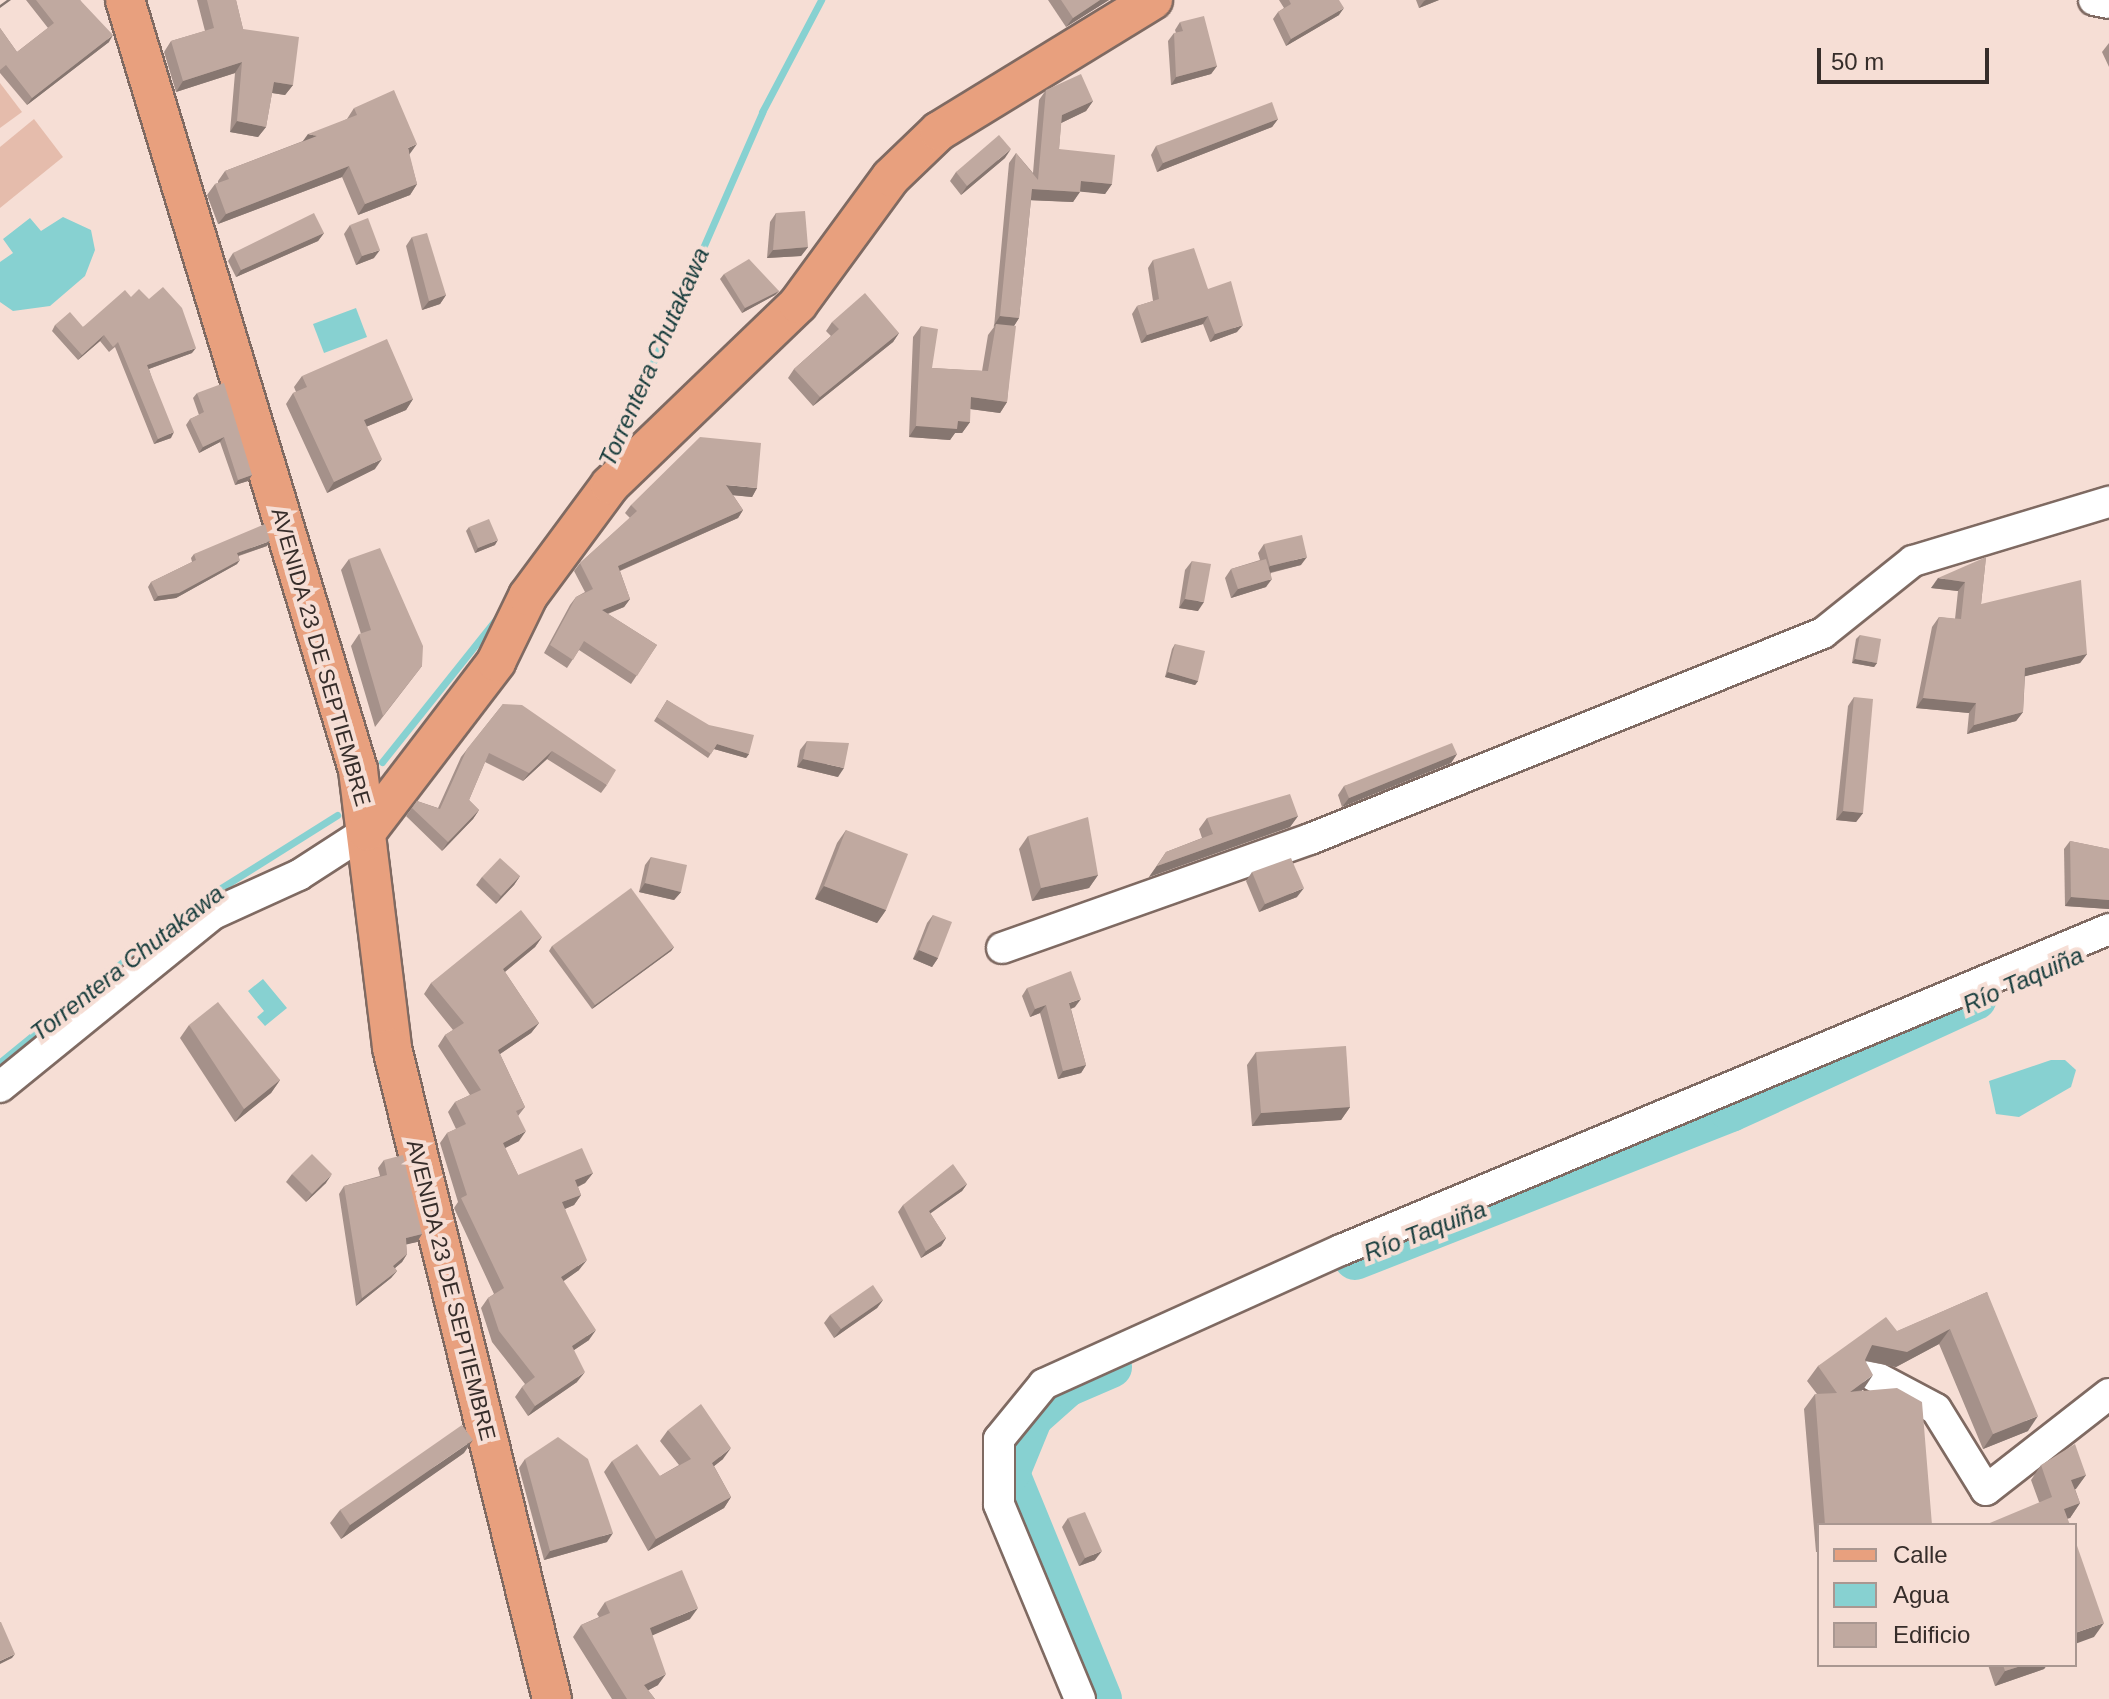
<!DOCTYPE html>
<html>
<head>
<meta charset="utf-8">
<style>
  body { margin:0 }
  #map { position:relative; width:2109px; height:1699px; overflow:hidden; background:#f6ded5; font-family:Arial,sans-serif }
  div>[style] { position:absolute }
  [style*='--x'] { left:calc(var(--x)*1px); top:calc(var(--y)*1px); width:calc(var(--w)*1px); rotate:calc(var(--a)*1deg) }
  .green>* { inset:0; background:#e5bcac }
  .water>* { inset:0; background:#87d1d1 }
  .stream>* { height:7px; margin:-3.5px; padding:0 3.5px; transform-origin:3.5px; border-radius:3.5px; background:#87d1d1 }
  .river>* { height:42px; margin:-21px; padding:0 21px; transform-origin:21px; border-radius:21px; background:#87d1d1 }
  .roads { filter:drop-shadow(2px 0 #7f6a62) drop-shadow(-2px 0 #7f6a62) drop-shadow(0 2px #7f6a62) drop-shadow(0 -2px #7f6a62) }
  .minor>* { height:30px; margin:-15px; padding:0 15px; transform-origin:15px; border-radius:15px; background:#fff }
  .major>* { height:38px; margin:-19px; padding:0 19px; transform-origin:19px; border-radius:19px; background:#e8a07e }
  .wall>* { inset:0; background:#a5918a }
  .shaded-wall>* { inset:0; background:#867670 }
  .building>* { inset:0; background:#c0a9a0 }
  span { translate:-50% -50%; white-space:nowrap; text-align:center; line-height:1.15; -webkit-text-stroke:8px #f6ded5; paint-order:stroke }
  .street-label { font-size:22px; color:#362d2a }
  .water-label { font-size:24px; color:#173c3c; font-style:italic }
  .legend { position:absolute; left:1817px; top:1523px; width:260px; height:144px; box-sizing:border-box; background:#f6ded5; border:2px solid #a99791; margin:0; padding:10px 14px; list-style:none; font-size:24px; color:#362d2a }
  .legend li { display:flex; align-items:center; gap:16px; height:40px }
  .legend b { width:40px; border:2px solid #a99791 }
  .scale { position:absolute; left:1817px; top:48px; width:172px; height:36px; box-sizing:border-box; border:4px solid #362d2a; border-top:0; padding-left:10px; font-size:24px; line-height:28px; white-space:nowrap; color:#362d2a; -webkit-text-stroke:6px #f6ded5; paint-order:stroke }
</style>
</head>
<body>
<div id="map">
  <div class="green">
    <div style="clip-path:polygon(0 83px,22px 112px,0 128px)"></div>
    <div style="clip-path:polygon(34px 119px,63px 157px,0 208px,0 147px)"></div>
  </div>
  <div class="water">
    <div style="clip-path:polygon(63px 217px,91px 230px,95px 250px,85px 276px,50px 306px,13px 311px,0 302px,0 262px,13px 253px,3px 239px,30px 218px,41px 231px)"></div>
    <div style="clip-path:polygon(356px 308px,367px 337px,324px 353px,313px 324px)"></div>
    <div style="clip-path:polygon(263px 979px,287px 1008px,265px 1026px,257px 1017px,264px 1011px,248px 991px)"></div>
    <div style="clip-path:polygon(2051px 1060px,2065px 1060px,2076px 1070px,2071px 1087px,2019px 1117px,1996px 1114px,1989px 1081px)"></div>
  </div>
  <div class="stream">
    <div style="--x:609;--y:463;--w:383;--a:-66.4"></div>
    <div style="--x:762;--y:112;--w:127;--a:-62.2"></div>
    <div style="--x:382;--y:762;--w:191;--a:-51.4"></div>
    <div style="--x:0;--y:1062;--w:244;--a:-39.2"></div>
    <div style="--x:189;--y:908;--w:175;--a:-32.1"></div>
  </div>
  <div class="river">
    <div style="--x:1355;--y:1259;--w:404;--a:-21.5"></div>
    <div style="--x:1731;--y:1111;--w:269;--a:-24.6"></div>
    <div style="--x:1101;--y:1699;--w:244;--a:-112.2"></div>
    <div style="--x:1009;--y:1473;--w:61;--a:-67.7"></div>
    <div style="--x:1032;--y:1417;--w:47;--a:-41.5"></div>
    <div style="--x:1067;--y:1386;--w:48;--a:-23.4"></div>
  </div>
  <div class="roads">
    <div class="minor">
      <div style="--x:2094;--y:0;--w:15;--a:11"></div>
      <div style="--x:1002;--y:948;--w:327;--a:-19.5"></div>
      <div style="--x:1310;--y:839;--w:553;--a:-21.88"></div>
      <div style="--x:1823;--y:633;--w:115;--a:-38.7"></div>
      <div style="--x:1913;--y:561;--w:205;--a:-16.8"></div>
      <div style="--x:0;--y:1087;--w:274;--a:-39.1"></div>
      <div style="--x:213;--y:914;--w:94;--a:-24.4"></div>
      <div style="--x:299;--y:875;--w:81;--a:-32.9"></div>
      <div style="--x:1872;--y:1375;--w:72;--a:28"></div>
      <div style="--x:1936;--y:1409;--w:95;--a:58.3"></div>
      <div style="--x:1986;--y:1490;--w:156;--a:-38"></div>
      <div style="--x:1080;--y:1699;--w:211;--a:-112.6"></div>
      <div style="--x:999;--y:1504;--w:65;--a:-90"></div>
      <div style="--x:999;--y:1439;--w:71;--a:-50.7"></div>
      <div style="--x:1044;--y:1384;--w:326;--a:-24.3"></div>
      <div style="--x:1341;--y:1250;--w:832;--a:-22.68"></div>
    </div>
    <div class="major">
      <div style="--x:125;--y:0;--w:804;--a:73.16"></div>
      <div style="--x:358;--y:770;--w:280;--a:83"></div>
      <div style="--x:392;--y:1048;--w:670;--a:76.19"></div>
      <div style="--x:367;--y:831;--w:213;--a:-52.6"></div>
      <div style="--x:496;--y:662;--w:73;--a:-64.1"></div>
      <div style="--x:528;--y:596;--w:138;--a:-53.5"></div>
      <div style="--x:610;--y:485;--w:261;--a:-43.9"></div>
      <div style="--x:798;--y:304;--w:157;--a:-53.8"></div>
      <div style="--x:891;--y:177;--w:66;--a:-43.8"></div>
      <div style="--x:939;--y:131;--w:251;--a:-31.5"></div>
    </div>
  </div>
  <div class="wall">
    <div style="clip-path:polygon(26px 0,80px 0,109px 42px,27px 105px,0 73px,0 28px,17px 52px,48px 28px)"></div>
    <div style="clip-path:polygon(197px 0,236px 0,243px 29px,293px 85px,285px 95px,272px 93px,266px 127px,258px 137px,230px 132px,235px 73px,176px 92px,164px 52px,171px 41px,205px 31px)"></div>
    <div style="clip-path:polygon(1048px 0,1109px 0,1066px 27px)"></div>
    <div style="clip-path:polygon(1279px 0,1339px 0,1339px 15px,1286px 46px,1273px 19px,1278px 12px,1284px 8px)"></div>
    <div style="clip-path:polygon(1416px 0,1439px 0,1419px 8px)"></div>
    <div style="clip-path:polygon(1180px 22px,1217px 66px,1211px 74px,1171px 85px,1168px 41px,1174px 33px,1176px 33px,1175px 30px)"></div>
    <div style="clip-path:polygon(2109px 43px,2109px 67px,2102px 52px)"></div>
    <div style="clip-path:polygon(1046px 90px,1093px 101px,1086px 111px,1061px 123px,1059px 149px,1112px 184px,1105px 194px,1080px 191px,1073px 202px,1031px 200px,1019px 318px,1014px 326px,1007px 402px,1000px 413px,970px 409px,970px 422px,962px 433px,955px 433px,950px 440px,909px 437px,913px 337px,921px 326px,932px 368px,982px 371px,988px 335px,994px 327px,1009px 163px,1016px 153px,1033px 173px,1039px 100px)"></div>
    <div style="clip-path:polygon(354px 108px,409px 155px,417px 184px,410px 195px,358px 215px,342px 177px,218px 224px,207px 195px,215px 184px,218px 183px,218px 181px,225px 171px,303px 141px,347px 119px)"></div>
    <div style="clip-path:polygon(1278px 119px,1272px 127px,1157px 172px,1151px 155px,1156px 146px)"></div>
    <div style="clip-path:polygon(1005px 158px,961px 195px,950px 181px,956px 172px)"></div>
    <div style="clip-path:polygon(776px 213px,808px 247px,801px 256px,767px 258px,770px 222px)"></div>
    <div style="clip-path:polygon(350px 225px,374px 258px,356px 265px,344px 234px)"></div>
    <div style="clip-path:polygon(324px 233px,318px 241px,236px 277px,228px 261px,233px 253px)"></div>
    <div style="clip-path:polygon(412px 237px,446px 295px,440px 304px,422px 310px,406px 246px)"></div>
    <div style="clip-path:polygon(1153px 260px,1208px 289px,1237px 332px,1210px 342px,1203px 324px,1141px 343px,1132px 314px,1137px 306px,1153px 301px,1148px 268px)"></div>
    <div style="clip-path:polygon(724px 274px,779px 291px,775px 295px,742px 313px,720px 279px)"></div>
    <div style="clip-path:polygon(131px 297px,192px 353px,149px 369px,171px 438px,154px 444px,115px 347px,109px 352px,100px 341px,78px 360px,52px 331px,55px 325px,83px 327px)"></div>
    <div style="clip-path:polygon(832px 322px,899px 333px,893px 342px,813px 406px,788px 378px,794px 369px,831px 336px,826px 331px)"></div>
    <div style="clip-path:polygon(302px 376px,413px 399px,406px 410px,366px 427px,375px 469px,327px 493px,286px 404px,293px 393px,296px 392px,294px 387px)"></div>
    <div style="clip-path:polygon(197px 393px,252px 475px,248px 481px,235px 485px,220px 442px,199px 453px,186px 425px,190px 419px,199px 415px,193px 398px)"></div>
    <div style="clip-path:polygon(757px 488px,752px 497px,733px 495px,743px 510px,738px 518px,620px 571px,630px 599px,624px 607px,608px 614px,657px 645px,631px 684px,579px 650px,567px 668px,544px 653px,570px 605px,576px 597px,585px 592px,574px 571px,580px 563px,630px 518px,625px 513px,631px 505px)"></div>
    <div style="clip-path:polygon(469px 527px,495px 545px,475px 553px,466px 531px)"></div>
    <div style="clip-path:polygon(1264px 544px,1301px 565px,1271px 573px,1266px 587px,1231px 598px,1225px 578px,1231px 569px,1260px 560px,1258px 553px)"></div>
    <div style="clip-path:polygon(267px 546px,239px 556px,237px 564px,176px 598px,154px 601px,148px 587px,151px 582px,192px 562px,191px 558px,194px 554px)"></div>
    <div style="clip-path:polygon(1986px 557px,1981px 604px,2087px 654px,2080px 663px,2025px 676px,2023px 712px,2016px 721px,1967px 734px,1969px 713px,1916px 708px,1932px 627px,1939px 617px,1955px 619px,1958px 591px,1931px 588px)"></div>
    <div style="clip-path:polygon(349px 559px,422px 666px,375px 727px,351px 646px,359px 634px,361px 634px,341px 570px)"></div>
    <div style="clip-path:polygon(1192px 561px,1198px 611px,1179px 608px,1185px 570px)"></div>
    <div style="clip-path:polygon(1860px 635px,1877px 663px,1874px 667px,1852px 663px,1856px 639px)"></div>
    <div style="clip-path:polygon(1175px 644px,1198px 681px,1195px 685px,1165px 677px,1172px 649px)"></div>
    <div style="clip-path:polygon(1854px 697px,1863px 813px,1856px 822px,1836px 820px,1848px 706px)"></div>
    <div style="clip-path:polygon(667px 700px,749px 754px,746px 758px,714px 749px,708px 758px,654px 721px)"></div>
    <div style="clip-path:polygon(503px 704px,607px 785px,601px 793px,547px 759px,523px 781px,485px 762px,469px 800px,479px 810px,473px 819px,442px 851px,406px 816px,417px 801px,438px 808px,461px 757px)"></div>
    <div style="clip-path:polygon(807px 741px,838px 777px,797px 767px,800px 750px)"></div>
    <div style="clip-path:polygon(1457px 754px,1451px 763px,1342px 807px,1338px 795px,1344px 786px)"></div>
    <div style="clip-path:polygon(1298px 816px,1290px 827px,1149px 877px,1166px 852px,1202px 838px,1199px 829px,1207px 818px)"></div>
    <div style="clip-path:polygon(846px 830px,886px 910px,877px 923px,815px 899px,837px 843px)"></div>
    <div style="clip-path:polygon(1028px 836px,1098px 875px,1089px 888px,1032px 901px,1019px 849px)"></div>
    <div style="clip-path:polygon(2070px 841px,2109px 849px,2109px 909px,2065px 906px,2064px 849px)"></div>
    <div style="clip-path:polygon(651px 857px,681px 892px,674px 900px,639px 892px,645px 865px)"></div>
    <div style="clip-path:polygon(1252px 872px,1297px 897px,1259px 912px,1246px 881px)"></div>
    <div style="clip-path:polygon(520px 876px,514px 885px,496px 904px,476px 885px,482px 877px)"></div>
    <div style="clip-path:polygon(933px 915px,938px 958px,932px 967px,913px 959px,927px 923px)"></div>
    <div style="clip-path:polygon(542px 937px,535px 947px,505px 972px,539px 1023px,531px 1033px,500px 1054px,525px 1107px,518px 1116px,519px 1141px,505px 1148px,518px 1175px,593px 1173px,585px 1183px,578px 1187px,581px 1195px,574px 1205px,565px 1209px,579px 1270px,563px 1281px,589px 1340px,574px 1350px,577px 1382px,528px 1416px,515px 1397px,522px 1387px,525px 1384px,492px 1342px,481px 1308px,488px 1298px,494px 1294px,454px 1208px,458px 1202px,440px 1143px,447px 1133px,456px 1129px,448px 1112px,455px 1102px,470px 1095px,438px 1046px,445px 1035px,453px 1030px,424px 994px,431px 983px)"></div>
    <div style="clip-path:polygon(552px 946px,674px 947px,671px 951px,592px 1009px,549px 951px)"></div>
    <div style="clip-path:polygon(1027px 988px,1075px 1007px,1071px 1009px,1086px 1065px,1081px 1073px,1058px 1079px,1040px 1013px,1030px 1017px,1022px 996px)"></div>
    <div style="clip-path:polygon(189px 1025px,280px 1080px,271px 1093px,235px 1122px,180px 1038px)"></div>
    <div style="clip-path:polygon(1256px 1052px,1350px 1107px,1341px 1120px,1252px 1126px,1247px 1065px)"></div>
    <div style="clip-path:polygon(384px 1160px,422px 1234px,417px 1242px,406px 1244px,407px 1254px,402px 1262px,395px 1268px,397px 1271px,391px 1278px,356px 1306px,339px 1194px,344px 1186px,380px 1176px,378px 1168px)"></div>
    <div style="clip-path:polygon(292px 1174px,326px 1183px,306px 1202px,286px 1182px)"></div>
    <div style="clip-path:polygon(967px 1184px,962px 1191px,930px 1213px,946px 1238px,941px 1246px,921px 1258px,898px 1212px,903px 1205px)"></div>
    <div style="clip-path:polygon(1987px 1292px,2028px 1431px,1983px 1449px,1939px 1344px,1896px 1367px,1865px 1361px,1862px 1391px,1932px 1525px,1819px 1525px,1819px 1552px,1816px 1552px,1804px 1409px,1815px 1394px,1817px 1394px,1807px 1381px,1818px 1366px)"></div>
    <div style="clip-path:polygon(883px 1300px,877px 1308px,834px 1338px,824px 1323px,830px 1315px)"></div>
    <div style="clip-path:polygon(668px 1430px,723px 1459px,714px 1466px,731px 1497px,724px 1508px,648px 1551px,604px 1472px,612px 1461px,660px 1476px,679px 1465px,660px 1441px)"></div>
    <div style="clip-path:polygon(464px 1453px,341px 1539px,330px 1523px,340px 1510px)"></div>
    <div style="clip-path:polygon(525px 1459px,607px 1542px,544px 1560px,519px 1468px)"></div>
    <div style="clip-path:polygon(2041px 1465px,2086px 1475px,2075px 1489px,2080px 1503px,2070px 1518px,2067px 1518px,2039px 1502px,2031px 1480px)"></div>
    <div style="clip-path:polygon(1068px 1518px,1095px 1560px,1079px 1566px,1062px 1527px)"></div>
    <div style="clip-path:polygon(605px 1602px,690px 1619px,652px 1635px,658px 1685px,648px 1690px,655px 1699px,612px 1699px,573px 1637px,581px 1625px,599px 1617px,597px 1614px)"></div>
    <div style="clip-path:polygon(1988px 1665px,2047px 1665px,2044px 1669px,1995px 1686px)"></div>
  </div>
  <div class="shaded-wall">
    <div style="clip-path:polygon(7px 0,11px 0,0 8px,0 5px)"></div>
    <div style="clip-path:polygon(1100px 0,1109px 0,1066px 27px,1073px 18px)"></div>
    <div style="clip-path:polygon(1426px 0,1439px 0,1419px 8px,1424px 1px)"></div>
    <div style="clip-path:polygon(1344px 8px,1339px 15px,1286px 46px,1291px 39px)"></div>
    <div style="clip-path:polygon(113px 35px,109px 42px,27px 105px,32px 98px)"></div>
    <div style="clip-path:polygon(242px 62px,235px 73px,176px 92px,183px 81px)"></div>
    <div style="clip-path:polygon(1217px 66px,1211px 74px,1171px 85px,1176px 77px)"></div>
    <div style="clip-path:polygon(274px 82px,293px 85px,285px 95px,266px 92px)"></div>
    <div style="clip-path:polygon(1093px 101px,1086px 111px,1055px 126px,1062px 115px)"></div>
    <div style="clip-path:polygon(1278px 119px,1272px 127px,1157px 172px,1163px 163px)"></div>
    <div style="clip-path:polygon(237px 121px,266px 127px,258px 137px,230px 132px)"></div>
    <div style="clip-path:polygon(308px 134px,317px 136px,300px 145px)"></div>
    <div style="clip-path:polygon(417px 144px,409px 155px,408px 148px)"></div>
    <div style="clip-path:polygon(1011px 149px,1005px 158px,961px 195px,967px 186px)"></div>
    <div style="clip-path:polygon(349px 166px,342px 177px,218px 224px,226px 214px)"></div>
    <div style="clip-path:polygon(1081px 181px,1112px 184px,1105px 194px,1074px 191px)"></div>
    <div style="clip-path:polygon(417px 184px,410px 195px,358px 215px,365px 204px)"></div>
    <div style="clip-path:polygon(1032px 189px,1080px 192px,1073px 202px,1025px 200px)"></div>
    <div style="clip-path:polygon(324px 233px,318px 241px,236px 277px,241px 270px)"></div>
    <div style="clip-path:polygon(808px 247px,801px 256px,767px 258px,773px 250px)"></div>
    <div style="clip-path:polygon(380px 250px,374px 258px,356px 265px,362px 256px)"></div>
    <div style="clip-path:polygon(779px 291px,775px 295px,742px 313px,745px 308px)"></div>
    <div style="clip-path:polygon(446px 295px,440px 304px,422px 310px,429px 301px)"></div>
    <div style="clip-path:polygon(1000px 316px,1019px 318px,1012px 329px,996px 324px,993px 327px)"></div>
    <div style="clip-path:polygon(1208px 316px,1203px 324px,1141px 343px,1147px 335px)"></div>
    <div style="clip-path:polygon(1243px 325px,1237px 332px,1210px 342px,1215px 334px)"></div>
    <div style="clip-path:polygon(899px 333px,893px 342px,813px 406px,820px 397px)"></div>
    <div style="clip-path:polygon(104px 335px,100px 341px,78px 360px,82px 355px)"></div>
    <div style="clip-path:polygon(196px 348px,192px 353px,143px 371px,147px 365px)"></div>
    <div style="clip-path:polygon(971px 397px,1007px 402px,1000px 413px,963px 408px)"></div>
    <div style="clip-path:polygon(413px 399px,406px 410px,356px 431px,364px 420px)"></div>
    <div style="clip-path:polygon(958px 421px,970px 422px,962px 433px,955px 433px,950px 440px,909px 437px,916px 426px)"></div>
    <div style="clip-path:polygon(174px 432px,171px 438px,154px 444px,158px 439px)"></div>
    <div style="clip-path:polygon(224px 437px,220px 442px,199px 453px,203px 447px)"></div>
    <div style="clip-path:polygon(382px 459px,375px 469px,327px 493px,334px 482px)"></div>
    <div style="clip-path:polygon(252px 475px,248px 481px,235px 485px,238px 480px)"></div>
    <div style="clip-path:polygon(726px 485px,757px 488px,752px 497px,720px 494px)"></div>
    <div style="clip-path:polygon(743px 510px,738px 518px,612px 574px,618px 566px)"></div>
    <div style="clip-path:polygon(498px 540px,495px 545px,475px 553px,478px 548px)"></div>
    <div style="clip-path:polygon(270px 541px,267px 546px,234px 557px,237px 553px)"></div>
    <div style="clip-path:polygon(1307px 557px,1301px 565px,1264px 574px,1270px 566px)"></div>
    <div style="clip-path:polygon(240px 560px,237px 564px,176px 598px,154px 601px,158px 596px)"></div>
    <div style="clip-path:polygon(1938px 578px,1965px 582px,1958px 591px,1931px 588px)"></div>
    <div style="clip-path:polygon(1272px 579px,1266px 587px,1231px 598px,1238px 589px)"></div>
    <div style="clip-path:polygon(630px 599px,624px 607px,596px 618px,602px 610px)"></div>
    <div style="clip-path:polygon(1185px 599px,1204px 602px,1198px 611px,1179px 608px)"></div>
    <div style="clip-path:polygon(2087px 654px,2080px 663px,2018px 678px,2025px 668px)"></div>
    <div style="clip-path:polygon(1855px 659px,1877px 663px,1874px 667px,1852px 663px)"></div>
    <div style="clip-path:polygon(1168px 672px,1198px 681px,1195px 685px,1165px 677px)"></div>
    <div style="clip-path:polygon(1923px 698px,1976px 703px,1969px 713px,1916px 708px)"></div>
    <div style="clip-path:polygon(2023px 712px,2016px 721px,1967px 734px,1974px 725px)"></div>
    <div style="clip-path:polygon(717px 744px,749px 754px,746px 758px,714px 749px)"></div>
    <div style="clip-path:polygon(552px 751px,547px 759px,523px 781px,529px 773px)"></div>
    <div style="clip-path:polygon(1457px 754px,1451px 763px,1342px 807px,1349px 798px)"></div>
    <div style="clip-path:polygon(803px 759px,844px 768px,838px 777px,797px 767px)"></div>
    <div style="clip-path:polygon(479px 810px,473px 819px,442px 851px,448px 842px)"></div>
    <div style="clip-path:polygon(1843px 811px,1863px 813px,1856px 822px,1836px 820px)"></div>
    <div style="clip-path:polygon(1298px 816px,1290px 827px,1149px 877px,1157px 866px)"></div>
    <div style="clip-path:polygon(1098px 875px,1089px 888px,1032px 901px,1041px 888px)"></div>
    <div style="clip-path:polygon(520px 876px,514px 885px,496px 904px,501px 896px)"></div>
    <div style="clip-path:polygon(645px 883px,681px 892px,674px 900px,639px 892px)"></div>
    <div style="clip-path:polygon(824px 886px,886px 910px,877px 923px,815px 899px)"></div>
    <div style="clip-path:polygon(1304px 888px,1297px 897px,1259px 912px,1265px 904px)"></div>
    <div style="clip-path:polygon(2071px 897px,2109px 900px,2109px 909px,2065px 906px)"></div>
    <div style="clip-path:polygon(542px 937px,535px 947px,496px 979px,503px 969px)"></div>
    <div style="clip-path:polygon(674px 947px,671px 951px,592px 1009px,595px 1005px)"></div>
    <div style="clip-path:polygon(919px 950px,938px 958px,932px 967px,913px 959px)"></div>
    <div style="clip-path:polygon(1081px 999px,1075px 1007px,1064px 1011px,1069px 1003px)"></div>
    <div style="clip-path:polygon(1046px 1005px,1040px 1013px,1030px 1017px,1035px 1009px)"></div>
    <div style="clip-path:polygon(539px 1023px,531px 1033px,491px 1060px,498px 1050px)"></div>
    <div style="clip-path:polygon(1086px 1065px,1081px 1073px,1058px 1079px,1063px 1071px)"></div>
    <div style="clip-path:polygon(280px 1080px,271px 1093px,235px 1122px,244px 1109px)"></div>
    <div style="clip-path:polygon(1350px 1107px,1341px 1120px,1252px 1126px,1261px 1113px)"></div>
    <div style="clip-path:polygon(526px 1131px,519px 1141px,495px 1153px,503px 1143px)"></div>
    <div style="clip-path:polygon(593px 1173px,585px 1183px,568px 1191px,575px 1180px)"></div>
    <div style="clip-path:polygon(332px 1174px,326px 1183px,306px 1202px,312px 1194px)"></div>
    <div style="clip-path:polygon(967px 1184px,962px 1191px,924px 1218px,929px 1211px)"></div>
    <div style="clip-path:polygon(581px 1195px,574px 1205px,555px 1213px,562px 1202px)"></div>
    <div style="clip-path:polygon(422px 1234px,417px 1242px,400px 1246px,406px 1238px)"></div>
    <div style="clip-path:polygon(946px 1238px,941px 1246px,921px 1258px,926px 1251px)"></div>
    <div style="clip-path:polygon(407px 1254px,402px 1262px,388px 1274px,393px 1266px)"></div>
    <div style="clip-path:polygon(587px 1260px,579px 1270px,554px 1288px,561px 1277px)"></div>
    <div style="clip-path:polygon(397px 1271px,391px 1278px,356px 1306px,362px 1298px)"></div>
    <div style="clip-path:polygon(883px 1300px,877px 1308px,834px 1338px,841px 1329px)"></div>
    <div style="clip-path:polygon(1950px 1329px,1939px 1344px,1896px 1367px,1862px 1360px,1872px 1345px)"></div>
    <div style="clip-path:polygon(596px 1330px,589px 1340px,565px 1356px,572px 1346px)"></div>
    <div style="clip-path:polygon(585px 1372px,577px 1382px,528px 1416px,535px 1406px)"></div>
    <div style="clip-path:polygon(1873px 1375px,1863px 1390px,1850px 1392px)"></div>
    <div style="clip-path:polygon(2038px 1416px,2028px 1431px,1983px 1449px,1993px 1434px)"></div>
    <div style="clip-path:polygon(473px 1440px,464px 1453px,341px 1539px,350px 1525px)"></div>
    <div style="clip-path:polygon(731px 1448px,723px 1459px,704px 1474px,712px 1463px)"></div>
    <div style="clip-path:polygon(2086px 1475px,2076px 1489px,2061px 1494px,2071px 1480px)"></div>
    <div style="clip-path:polygon(731px 1497px,724px 1508px,648px 1551px,656px 1539px)"></div>
    <div style="clip-path:polygon(2080px 1503px,2070px 1518px,2054px 1523px,2064px 1509px)"></div>
    <div style="clip-path:polygon(613px 1533px,607px 1542px,544px 1560px,550px 1551px)"></div>
    <div style="clip-path:polygon(1102px 1551px,1095px 1560px,1079px 1566px,1085px 1558px)"></div>
    <div style="clip-path:polygon(698px 1608px,690px 1619px,642px 1640px,650px 1628px)"></div>
    <div style="clip-path:polygon(2104px 1623px,2094px 1637px,2075px 1644px,2075px 1633px)"></div>
    <div style="clip-path:polygon(15px 1654px,12px 1658px,0 1664px,0 1661px)"></div>
    <div style="clip-path:polygon(2024px 1665px,2047px 1665px,2044px 1669px,1995px 1686px,2005px 1671px)"></div>
    <div style="clip-path:polygon(666px 1674px,658px 1685px,636px 1697px,644px 1685px)"></div>
  </div>
  <div class="building">
    <div style="clip-path:polygon(36px 0,80px 0,113px 35px,32px 98px,6px 65px,0 70px,0 28px,17px 52px,54px 23px)"></div>
    <div style="clip-path:polygon(207px 0,236px 0,243px 29px,299px 37px,293px 85px,274px 82px,266px 127px,237px 121px,242px 62px,183px 81px,171px 41px,214px 28px)"></div>
    <div style="clip-path:polygon(1061px 0,1100px 0,1073px 18px)"></div>
    <div style="clip-path:polygon(1289px 0,1339px 0,1344px 8px,1291px 39px,1278px 12px,1291px 4px)"></div>
    <div style="clip-path:polygon(1204px 16px,1217px 66px,1176px 77px,1174px 33px,1183px 31px,1180px 22px)"></div>
    <div style="clip-path:polygon(1081px 74px,1093px 101px,1062px 115px,1059px 149px,1115px 155px,1112px 184px,1081px 181px,1080px 192px,1032px 189px,1019px 318px,1000px 316px,1016px 153px,1038px 180px,1046px 90px)"></div>
    <div style="clip-path:polygon(394px 90px,417px 144px,408px 148px,417px 184px,365px 204px,349px 166px,226px 214px,215px 184px,229px 179px,225px 171px,317px 136px,308px 134px,357px 115px,354px 108px)"></div>
    <div style="clip-path:polygon(1272px 102px,1278px 119px,1163px 163px,1156px 146px)"></div>
    <div style="clip-path:polygon(999px 135px,1011px 149px,967px 186px,956px 172px)"></div>
    <div style="clip-path:polygon(805px 211px,808px 247px,773px 250px,776px 213px)"></div>
    <div style="clip-path:polygon(314px 213px,324px 233px,241px 270px,233px 253px)"></div>
    <div style="clip-path:polygon(368px 218px,380px 250px,362px 256px,350px 225px)"></div>
    <div style="clip-path:polygon(427px 233px,446px 295px,429px 301px,412px 237px)"></div>
    <div style="clip-path:polygon(1194px 248px,1208px 289px,1231px 281px,1243px 325px,1215px 334px,1208px 316px,1147px 335px,1137px 306px,1159px 299px,1153px 260px)"></div>
    <div style="clip-path:polygon(749px 259px,779px 291px,745px 308px,724px 274px)"></div>
    <div style="clip-path:polygon(163px 287px,182px 308px,196px 348px,147px 365px,174px 432px,158px 439px,118px 342px,113px 347px,104px 335px,82px 355px,55px 325px,70px 312px,83px 327px,125px 290px,131px 297px,139px 289px,149px 299px)"></div>
    <div style="clip-path:polygon(865px 293px,899px 333px,820px 397px,794px 369px,839px 329px,832px 322px)"></div>
    <div style="clip-path:polygon(996px 324px,1016px 326px,1007px 402px,971px 397px,970px 422px,958px 421px,957px 429px,916px 426px,921px 326px,938px 329px,932px 368px,988px 371px)"></div>
    <div style="clip-path:polygon(387px 339px,413px 399px,364px 420px,382px 459px,334px 482px,293px 393px,307px 387px,302px 376px)"></div>
    <div style="clip-path:polygon(224px 383px,252px 475px,238px 480px,224px 437px,203px 447px,190px 419px,204px 412px,197px 393px)"></div>
    <div style="clip-path:polygon(700px 437px,761px 443px,757px 488px,726px 485px,743px 510px,618px 566px,630px 599px,602px 610px,657px 645px,637px 676px,584px 641px,573px 660px,550px 645px,576px 597px,593px 589px,580px 563px,637px 511px,631px 505px)"></div>
    <div style="clip-path:polygon(489px 519px,498px 540px,478px 548px,469px 527px)"></div>
    <div style="clip-path:polygon(265px 524px,270px 541px,237px 553px,240px 560px,179px 593px,158px 596px,151px 582px,196px 560px,194px 554px)"></div>
    <div style="clip-path:polygon(1302px 535px,1307px 557px,1270px 566px,1264px 544px)"></div>
    <div style="clip-path:polygon(380px 548px,423px 646px,422px 666px,383px 716px,359px 634px,371px 630px,349px 559px)"></div>
    <div style="clip-path:polygon(1986px 557px,1981px 604px,2081px 580px,2087px 654px,2025px 668px,2023px 712px,1974px 725px,1976px 703px,1923px 698px,1939px 617px,1961px 619px,1965px 582px,1938px 578px)"></div>
    <div style="clip-path:polygon(1266px 559px,1272px 579px,1238px 589px,1231px 569px)"></div>
    <div style="clip-path:polygon(1192px 561px,1211px 564px,1204px 602px,1185px 599px)"></div>
    <div style="clip-path:polygon(1860px 635px,1881px 639px,1877px 663px,1855px 659px)"></div>
    <div style="clip-path:polygon(1175px 644px,1205px 651px,1198px 681px,1168px 672px)"></div>
    <div style="clip-path:polygon(1854px 697px,1873px 699px,1863px 813px,1843px 811px)"></div>
    <div style="clip-path:polygon(667px 700px,709px 725px,754px 735px,749px 754px,717px 744px,711px 754px,657px 717px)"></div>
    <div style="clip-path:polygon(503px 704px,522px 705px,616px 770px,607px 785px,552px 751px,529px 773px,489px 753px,469px 800px,479px 810px,448px 842px,412px 808px,417px 801px,440px 809px,467px 749px)"></div>
    <div style="clip-path:polygon(807px 741px,849px 743px,844px 768px,803px 759px)"></div>
    <div style="clip-path:polygon(1452px 743px,1457px 754px,1349px 798px,1344px 786px)"></div>
    <div style="clip-path:polygon(1290px 794px,1298px 816px,1157px 866px,1166px 852px,1213px 834px,1207px 818px)"></div>
    <div style="clip-path:polygon(1088px 817px,1098px 875px,1041px 888px,1028px 836px)"></div>
    <div style="clip-path:polygon(846px 830px,908px 854px,886px 910px,824px 886px)"></div>
    <div style="clip-path:polygon(2070px 841px,2109px 849px,2109px 900px,2071px 897px)"></div>
    <div style="clip-path:polygon(651px 857px,687px 865px,681px 892px,645px 883px)"></div>
    <div style="clip-path:polygon(500px 858px,520px 876px,501px 896px,482px 877px)"></div>
    <div style="clip-path:polygon(1291px 858px,1304px 888px,1265px 904px,1252px 872px)"></div>
    <div style="clip-path:polygon(631px 888px,674px 947px,595px 1005px,552px 946px)"></div>
    <div style="clip-path:polygon(521px 910px,542px 937px,503px 969px,539px 1023px,498px 1050px,525px 1107px,516px 1111px,526px 1131px,503px 1143px,518px 1175px,582px 1148px,593px 1173px,575px 1180px,581px 1195px,562px 1202px,587px 1260px,561px 1277px,596px 1330px,572px 1346px,585px 1372px,535px 1406px,522px 1387px,535px 1377px,499px 1331px,488px 1298px,504px 1288px,461px 1198px,467px 1195px,447px 1133px,466px 1124px,455px 1102px,481px 1090px,445px 1035px,464px 1023px,431px 983px)"></div>
    <div style="clip-path:polygon(933px 915px,952px 922px,938px 958px,919px 950px)"></div>
    <div style="clip-path:polygon(1071px 971px,1081px 999px,1069px 1003px,1086px 1065px,1063px 1071px,1046px 1005px,1035px 1009px,1027px 988px)"></div>
    <div style="clip-path:polygon(218px 1002px,280px 1080px,244px 1109px,189px 1025px)"></div>
    <div style="clip-path:polygon(1346px 1046px,1350px 1107px,1261px 1113px,1256px 1052px)"></div>
    <div style="clip-path:polygon(312px 1154px,332px 1174px,312px 1194px,292px 1174px)"></div>
    <div style="clip-path:polygon(403px 1155px,422px 1234px,406px 1238px,407px 1254px,393px 1266px,397px 1271px,362px 1298px,344px 1186px,387px 1175px,384px 1160px)"></div>
    <div style="clip-path:polygon(953px 1164px,967px 1184px,929px 1211px,946px 1238px,926px 1251px,903px 1205px)"></div>
    <div style="clip-path:polygon(873px 1285px,883px 1300px,841px 1329px,830px 1315px)"></div>
    <div style="clip-path:polygon(1987px 1292px,2038px 1416px,1993px 1434px,1950px 1329px,1907px 1352px,1872px 1345px,1865px 1360px,1873px 1375px,1850px 1392px,1897px 1388px,1922px 1402px,1932px 1525px,1825px 1525px,1815px 1394px,1837px 1393px,1818px 1366px,1886px 1317px,1897px 1331px)"></div>
    <div style="clip-path:polygon(701px 1404px,731px 1448px,712px 1463px,731px 1497px,656px 1539px,612px 1461px,637px 1444px,660px 1476px,691px 1459px,668px 1430px)"></div>
    <div style="clip-path:polygon(462px 1425px,473px 1440px,350px 1525px,340px 1510px)"></div>
    <div style="clip-path:polygon(558px 1437px,588px 1459px,613px 1533px,550px 1551px,525px 1459px)"></div>
    <div style="clip-path:polygon(2075px 1444px,2086px 1475px,2071px 1480px,2080px 1503px,2064px 1509px,2070px 1525px,1985px 1525px,2052px 1497px,2041px 1465px)"></div>
    <div style="clip-path:polygon(1085px 1512px,1102px 1551px,1085px 1558px,1068px 1518px)"></div>
    <div style="clip-path:polygon(2075px 1540px,2104px 1623px,2075px 1633px)"></div>
    <div style="clip-path:polygon(682px 1570px,698px 1608px,650px 1628px,666px 1674px,644px 1685px,655px 1699px,627px 1699px,581px 1625px,610px 1613px,605px 1602px)"></div>
    <div style="clip-path:polygon(0 1622px,1px 1622px,15px 1654px,0 1661px)"></div>
    <div style="clip-path:polygon(2003px 1665px,2024px 1665px,2005px 1671px)"></div>
  </div>
  <div class="street-label">
    <span style="left:321px;top:657px;rotate:74deg">AVENIDA 23 DE SEPTIEMBRE</span>
    <span style="left:451px;top:1290px;rotate:76deg">AVENIDA 23 DE SEPTIEMBRE</span>
  </div>
  <div class="water-label">
    <span style="left:654px;top:357px;rotate:-66deg">Torrentera Chutakawa</span>
    <span style="left:127px;top:963px;rotate:-38deg">Torrentera Chutakawa</span>
    <span style="left:2023px;top:980px;rotate:-24deg">Río Taquiña</span>
    <span style="left:1425px;top:1231px;rotate:-21deg">Río Taquiña</span>
  </div>
  <ul class="legend">
  <li><b style="height:10px;background:#e8a07e"></b>Calle</li>
  <li><b style="height:22px;background:#87d1d1"></b>Agua</li>
  <li><b style="height:22px;background:#c0a9a0"></b>Edificio</li>
  </ul>
  <div class="scale">50 m</div>
</div>
</body>
</html>
